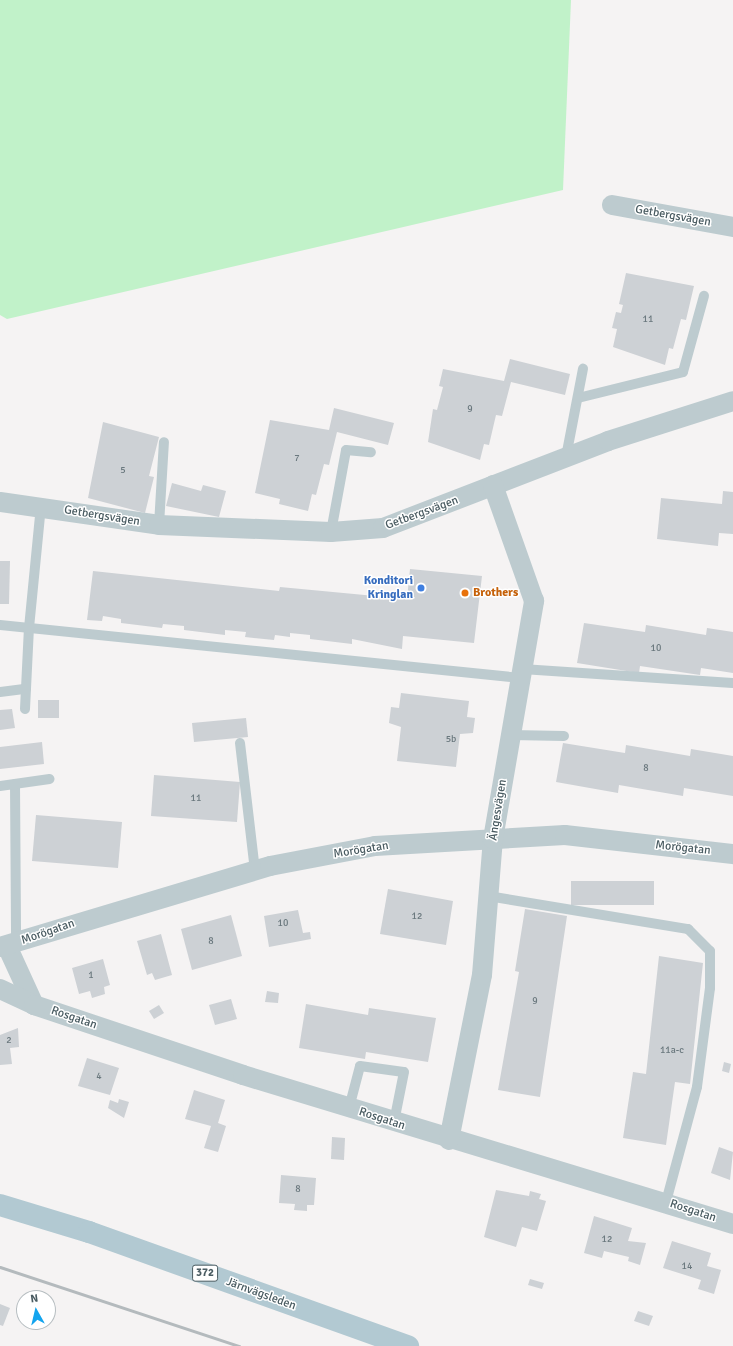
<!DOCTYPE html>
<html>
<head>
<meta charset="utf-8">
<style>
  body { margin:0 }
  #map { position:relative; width:733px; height:1346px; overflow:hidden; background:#f5f3f3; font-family:Signika,sans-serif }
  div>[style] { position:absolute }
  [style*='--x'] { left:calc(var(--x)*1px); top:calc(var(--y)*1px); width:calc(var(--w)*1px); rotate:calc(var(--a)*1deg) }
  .green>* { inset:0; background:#c1f2c9 }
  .building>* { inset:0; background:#cdd1d5 }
  .lane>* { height:10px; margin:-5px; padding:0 5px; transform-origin:5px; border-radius:5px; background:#bdcbcf }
  .street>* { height:20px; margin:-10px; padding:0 10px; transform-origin:10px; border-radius:10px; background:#bdcbcf }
  .primary>* { height:22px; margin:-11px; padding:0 11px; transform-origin:11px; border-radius:11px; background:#b2c9d2 }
  .rail>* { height:3px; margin:-1.5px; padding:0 1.5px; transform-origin:1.5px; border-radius:1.5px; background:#b4babd }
  .dots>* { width:11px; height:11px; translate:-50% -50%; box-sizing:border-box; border:2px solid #fff; border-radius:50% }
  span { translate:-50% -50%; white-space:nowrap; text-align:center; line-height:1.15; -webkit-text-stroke:3px #fff; paint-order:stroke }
  .number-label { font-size:10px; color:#6a787e }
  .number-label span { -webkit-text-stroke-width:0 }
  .shield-label span { padding:1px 3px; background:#fff; border:1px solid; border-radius:3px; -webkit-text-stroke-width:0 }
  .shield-label { font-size:11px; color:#495b61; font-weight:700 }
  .street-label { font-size:12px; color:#495b61 }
  .shop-label { font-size:12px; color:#366cbe; font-weight:700 }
  .right { translate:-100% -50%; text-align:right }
  .food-label { font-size:12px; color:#c56008; font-weight:700 }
  .left { translate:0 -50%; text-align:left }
  .north { position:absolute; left:16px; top:1290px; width:40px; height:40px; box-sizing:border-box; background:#fff; border:1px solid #b6bdc0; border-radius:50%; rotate:352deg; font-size:11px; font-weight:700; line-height:16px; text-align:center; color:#495b61 }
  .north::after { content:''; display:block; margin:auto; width:14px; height:18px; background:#13a4ee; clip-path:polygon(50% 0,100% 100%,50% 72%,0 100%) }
</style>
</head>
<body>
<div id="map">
  <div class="green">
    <div style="clip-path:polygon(0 0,571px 0,563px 190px,7px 319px,0 315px)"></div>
  </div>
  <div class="building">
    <div style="clip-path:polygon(626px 273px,694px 286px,686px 320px,681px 319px,673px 349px,669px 348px,665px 365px,613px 347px,617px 329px,612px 328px,616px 312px,621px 313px,623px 305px,619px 304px)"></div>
    <div style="clip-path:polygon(510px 359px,570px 374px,565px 395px,511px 382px,502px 416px,496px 415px,489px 445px,484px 444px,480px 460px,428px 442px,433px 409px,437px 410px,443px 387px,439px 386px,443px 369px,504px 381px)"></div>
    <div style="clip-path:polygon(334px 408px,394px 423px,388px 445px,337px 432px,329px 465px,324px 464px,316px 495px,312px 494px,308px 511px,279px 504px,280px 499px,255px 493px,270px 420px,329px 430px)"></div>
    <div style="clip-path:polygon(103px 422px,159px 437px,149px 476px,154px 477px,145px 513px,88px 498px)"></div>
    <div style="clip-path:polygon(172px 483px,201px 491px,203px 485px,226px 491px,219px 517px,166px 506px)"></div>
    <div style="clip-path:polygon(723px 491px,733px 492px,733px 534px,719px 533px,718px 546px,657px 539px,661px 498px,722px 504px)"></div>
    <div style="clip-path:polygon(0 561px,10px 561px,9px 604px,0 604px)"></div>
    <div style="clip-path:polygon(410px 569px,482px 576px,474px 643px,403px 636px,402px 649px,352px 639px,352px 644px,310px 639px,310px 635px,290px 633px,290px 637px,275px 635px,274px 640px,245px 637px,246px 632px,225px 630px,225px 635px,184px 630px,184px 626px,163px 624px,162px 628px,121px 623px,121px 619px,103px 616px,102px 621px,87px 620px,93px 571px,279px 591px,280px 587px,407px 599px)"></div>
    <div style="clip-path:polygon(584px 623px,645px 632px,646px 625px,706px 635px,707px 628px,733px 632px,733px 673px,701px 668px,700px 675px,640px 666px,639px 673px,577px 663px)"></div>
    <div style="clip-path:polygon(401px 693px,469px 701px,467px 717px,475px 718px,473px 733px,460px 734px,456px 767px,397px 761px,401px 727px,389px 723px,391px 707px,399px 708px)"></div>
    <div style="clip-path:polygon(38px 700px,59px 700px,59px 718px,38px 718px)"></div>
    <div style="clip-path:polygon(12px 709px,15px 728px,0 730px,0 710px)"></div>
    <div style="clip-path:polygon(246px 718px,248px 737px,194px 742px,192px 723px)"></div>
    <div style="clip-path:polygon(42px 742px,44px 764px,0 769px,0 747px)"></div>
    <div style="clip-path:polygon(563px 743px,625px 753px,626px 745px,690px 756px,691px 749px,733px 756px,733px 796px,684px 788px,683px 796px,619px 785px,618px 793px,556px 782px)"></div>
    <div style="clip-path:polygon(154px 775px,240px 782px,237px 822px,151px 816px)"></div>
    <div style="clip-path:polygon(36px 815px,122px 822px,118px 868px,32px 861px)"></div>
    <div style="clip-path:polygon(571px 881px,654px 881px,654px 905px,571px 905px)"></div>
    <div style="clip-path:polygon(388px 889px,453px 901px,446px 945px,380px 934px)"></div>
    <div style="clip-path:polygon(525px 909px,567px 916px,540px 1097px,498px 1090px,519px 972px,515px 971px)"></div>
    <div style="clip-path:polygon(298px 910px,303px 933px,310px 932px,311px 939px,269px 947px,264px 916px)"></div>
    <div style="clip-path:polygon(231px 915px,242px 956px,192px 970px,181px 929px)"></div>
    <div style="clip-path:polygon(161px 934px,172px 975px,155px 980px,152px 973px,147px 975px,137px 941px)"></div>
    <div style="clip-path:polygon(659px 956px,703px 963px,690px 1084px,675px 1082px,666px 1145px,623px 1138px,633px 1072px,646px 1074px)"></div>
    <div style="clip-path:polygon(103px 959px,110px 985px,104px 987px,105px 994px,92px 998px,90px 991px,79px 994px,72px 968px)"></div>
    <div style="clip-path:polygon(267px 991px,279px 993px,278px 1003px,265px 1002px)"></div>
    <div style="clip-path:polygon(231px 999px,237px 1019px,215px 1025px,209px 1005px)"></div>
    <div style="clip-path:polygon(306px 1004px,368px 1015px,369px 1008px,436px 1018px,428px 1062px,366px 1052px,365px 1059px,299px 1048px)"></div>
    <div style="clip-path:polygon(159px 1005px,164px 1013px,154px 1019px,149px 1011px)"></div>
    <div style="clip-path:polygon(18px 1028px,19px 1047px,10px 1048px,12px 1064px,0 1065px,0 1035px)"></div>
    <div style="clip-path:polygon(87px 1058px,119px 1068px,110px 1095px,78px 1086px)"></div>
    <div style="clip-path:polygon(724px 1062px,731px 1064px,729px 1073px,722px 1071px)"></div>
    <div style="clip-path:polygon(194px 1090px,225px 1100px,218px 1123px,226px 1126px,218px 1152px,204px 1148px,211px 1126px,185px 1119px)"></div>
    <div style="clip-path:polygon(119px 1099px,129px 1102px,124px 1118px,108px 1108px,110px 1100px,118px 1103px)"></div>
    <div style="clip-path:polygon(332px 1137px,345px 1138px,344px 1160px,331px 1159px)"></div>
    <div style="clip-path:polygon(719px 1147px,733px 1152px,730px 1180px,711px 1173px)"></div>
    <div style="clip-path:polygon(281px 1175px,316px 1178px,314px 1205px,307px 1205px,307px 1211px,294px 1210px,295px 1204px,279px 1203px)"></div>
    <div style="clip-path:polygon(496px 1190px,529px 1196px,530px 1191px,541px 1194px,539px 1199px,546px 1201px,537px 1231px,522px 1227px,516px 1247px,484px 1237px)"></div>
    <div style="clip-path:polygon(594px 1216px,632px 1228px,628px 1241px,646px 1243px,640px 1265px,628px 1261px,629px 1257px,604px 1251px,602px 1258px,584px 1253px)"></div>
    <div style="clip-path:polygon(672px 1241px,711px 1253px,707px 1266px,721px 1270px,714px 1294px,698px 1289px,701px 1280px,663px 1268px)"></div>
    <div style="clip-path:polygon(530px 1279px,544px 1283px,542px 1289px,528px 1285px)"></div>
    <div style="clip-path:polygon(0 1304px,10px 1308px,3px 1326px,0 1325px)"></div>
    <div style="clip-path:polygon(638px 1311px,653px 1316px,649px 1326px,634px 1321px)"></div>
  </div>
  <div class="lane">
    <div style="--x:578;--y:398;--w:108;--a:-13.9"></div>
    <div style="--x:683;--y:372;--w:79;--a:-74.6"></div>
    <div style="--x:566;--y:457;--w:90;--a:-79.1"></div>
    <div style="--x:159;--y:525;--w:83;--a:-86.6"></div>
    <div style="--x:331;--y:532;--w:83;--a:-79.6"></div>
    <div style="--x:346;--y:450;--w:25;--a:5"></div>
    <div style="--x:0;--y:625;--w:524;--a:5.81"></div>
    <div style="--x:522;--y:669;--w:211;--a:3.8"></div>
    <div style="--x:0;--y:692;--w:26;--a:-7"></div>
    <div style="--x:25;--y:709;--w:81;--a:-87.2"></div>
    <div style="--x:29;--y:628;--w:123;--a:-84.4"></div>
    <div style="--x:511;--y:735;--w:53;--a:1.1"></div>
    <div style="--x:240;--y:743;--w:128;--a:83.3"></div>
    <div style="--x:15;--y:784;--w:158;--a:89.6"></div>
    <div style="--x:0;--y:786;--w:50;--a:-8"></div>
    <div style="--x:488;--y:896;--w:203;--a:9.4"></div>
    <div style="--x:688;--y:929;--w:31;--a:45"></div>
    <div style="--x:710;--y:951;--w:37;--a:90"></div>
    <div style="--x:710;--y:988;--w:100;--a:97.5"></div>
    <div style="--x:697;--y:1087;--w:119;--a:105.1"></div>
    <div style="--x:349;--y:1108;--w:43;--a:-75.3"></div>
    <div style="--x:360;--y:1066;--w:44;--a:7.8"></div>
    <div style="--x:404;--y:1072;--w:51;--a:101.3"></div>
  </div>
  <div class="street">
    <div style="--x:612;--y:205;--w:123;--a:10.3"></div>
    <div style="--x:0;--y:502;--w:161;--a:8.2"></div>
    <div style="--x:159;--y:525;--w:172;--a:2.3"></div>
    <div style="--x:331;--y:532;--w:52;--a:-4.4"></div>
    <div style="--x:383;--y:528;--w:241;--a:-21.1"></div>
    <div style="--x:608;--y:441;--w:131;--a:-17.7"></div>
    <div style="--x:7;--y:946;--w:65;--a:65.4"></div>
    <div style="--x:0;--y:947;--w:282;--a:-16.7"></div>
    <div style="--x:270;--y:866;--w:107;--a:-10.8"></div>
    <div style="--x:375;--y:846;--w:190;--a:-3.3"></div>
    <div style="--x:565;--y:835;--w:169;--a:6.5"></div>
    <div style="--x:0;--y:989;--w:38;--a:25"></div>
    <div style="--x:34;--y:1005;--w:220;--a:18.5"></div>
    <div style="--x:243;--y:1075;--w:512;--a:16.91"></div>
    <div style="--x:449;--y:1140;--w:168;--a:-78.7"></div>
    <div style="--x:482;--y:975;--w:136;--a:-85.4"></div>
    <div style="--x:493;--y:839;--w:242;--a:-80.2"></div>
    <div style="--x:534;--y:601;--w:123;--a:-109.5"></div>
  </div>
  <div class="primary">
    <div style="--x:0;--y:1205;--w:93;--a:16.9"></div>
    <div style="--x:89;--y:1232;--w:339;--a:19.7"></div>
  </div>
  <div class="rail">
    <div style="--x:0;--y:1267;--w:252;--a:18.3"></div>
  </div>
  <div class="dots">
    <div style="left:421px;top:588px;background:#3f7fe0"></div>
    <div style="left:465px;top:593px;background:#e8710a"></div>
  </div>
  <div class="number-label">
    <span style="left:648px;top:320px">11</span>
    <span style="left:470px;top:410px">9</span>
    <span style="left:297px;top:459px">7</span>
    <span style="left:123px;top:471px">5</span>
    <span style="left:656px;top:649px">10</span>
    <span style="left:451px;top:740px">5b</span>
    <span style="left:646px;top:769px">8</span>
    <span style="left:196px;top:799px">11</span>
    <span style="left:417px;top:917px">12</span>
    <span style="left:283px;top:924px">10</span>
    <span style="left:211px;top:942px">8</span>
    <span style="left:91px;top:976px">1</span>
    <span style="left:535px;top:1002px">9</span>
    <span style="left:9px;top:1041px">2</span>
    <span style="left:672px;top:1051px">11a-c</span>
    <span style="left:99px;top:1077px">4</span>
    <span style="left:298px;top:1190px">8</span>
    <span style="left:607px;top:1240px">12</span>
    <span style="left:687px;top:1267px">14</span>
  </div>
  <div class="shield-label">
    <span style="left:205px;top:1273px">372</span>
  </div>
  <div class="street-label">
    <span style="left:673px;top:216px;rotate:10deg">Getbergsvägen</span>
    <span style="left:422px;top:513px;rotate:-20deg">Getbergsvägen</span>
    <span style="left:102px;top:516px;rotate:9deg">Getbergsvägen</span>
    <span style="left:498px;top:810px;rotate:-81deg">Ängesvägen</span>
    <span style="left:683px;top:848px;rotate:6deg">Morögatan</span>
    <span style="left:361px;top:850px;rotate:-9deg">Morögatan</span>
    <span style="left:48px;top:932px;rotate:-19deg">Morögatan</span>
    <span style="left:74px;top:1018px;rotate:19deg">Rosgatan</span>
    <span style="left:382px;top:1119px;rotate:18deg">Rosgatan</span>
    <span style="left:693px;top:1211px;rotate:18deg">Rosgatan</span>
    <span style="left:261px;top:1294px;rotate:20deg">Järnvägsleden</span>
  </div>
  <div class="shop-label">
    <span class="right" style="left:413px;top:588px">Konditori<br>Kringlan</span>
  </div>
  <div class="food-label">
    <span class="left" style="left:473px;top:593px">Brothers</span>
  </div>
  <div class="north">N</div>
</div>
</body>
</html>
